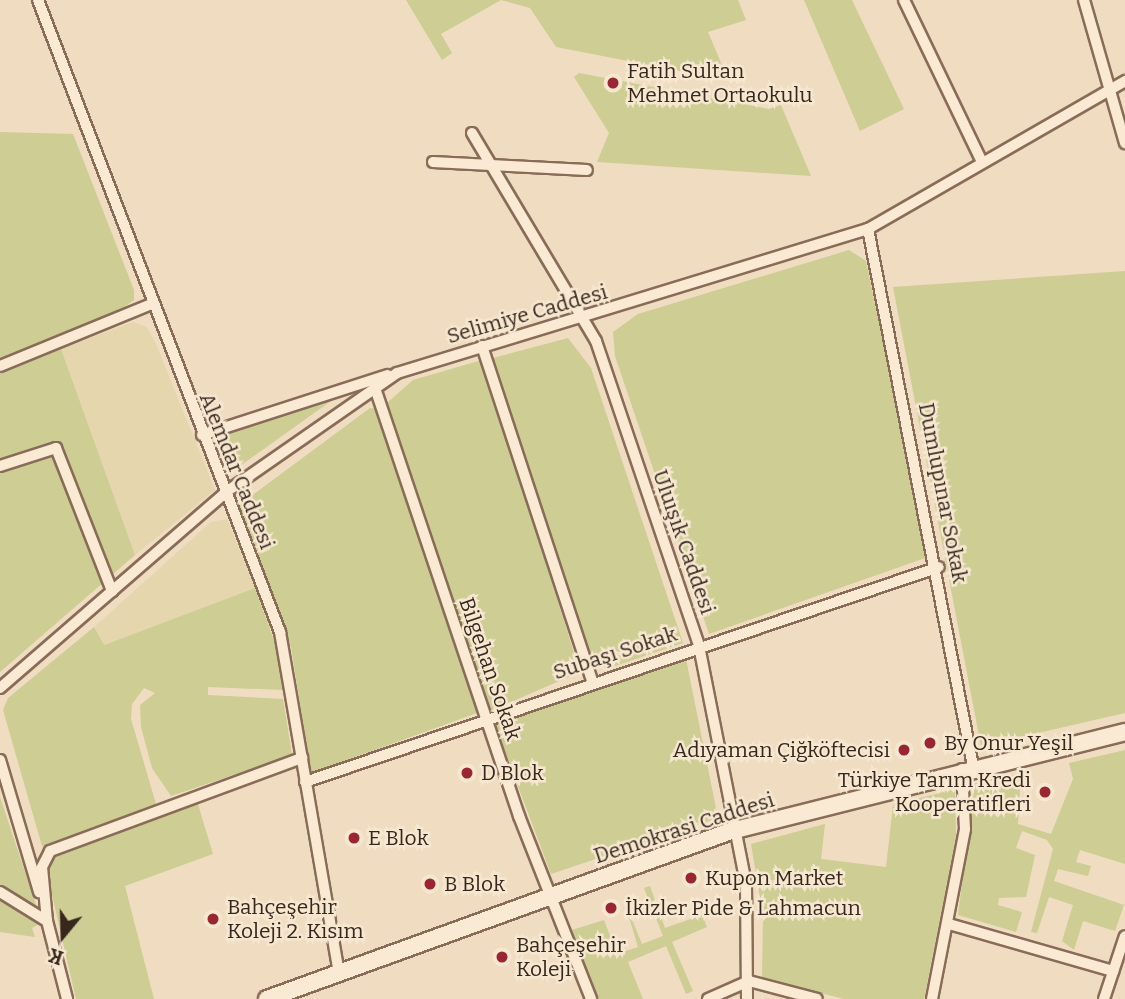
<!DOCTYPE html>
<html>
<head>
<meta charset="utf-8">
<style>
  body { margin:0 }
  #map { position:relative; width:1125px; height:999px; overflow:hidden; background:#efdcc1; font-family:Bitter,serif }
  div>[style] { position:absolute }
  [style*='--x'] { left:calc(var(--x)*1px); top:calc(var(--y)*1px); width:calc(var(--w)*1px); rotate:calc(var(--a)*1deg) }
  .farmland>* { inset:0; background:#e5d6ae }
  .green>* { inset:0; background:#cdcd94 }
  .roads { filter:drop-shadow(2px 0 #896c58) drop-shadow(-2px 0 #896c58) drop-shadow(0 2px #896c58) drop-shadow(0 -2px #896c58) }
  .minor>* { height:10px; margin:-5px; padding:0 5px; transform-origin:5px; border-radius:5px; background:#faead4 }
  .secondary>* { height:16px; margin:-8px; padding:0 8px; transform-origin:8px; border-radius:8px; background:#faead4 }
  .dots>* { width:19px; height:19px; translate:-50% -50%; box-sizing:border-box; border:4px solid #f6e7d0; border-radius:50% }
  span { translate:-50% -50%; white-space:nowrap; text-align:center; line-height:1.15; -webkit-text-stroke:5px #f6e7d0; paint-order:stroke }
  .poi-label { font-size:21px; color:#38271d }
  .left { translate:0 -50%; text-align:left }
  .right { translate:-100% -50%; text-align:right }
  .street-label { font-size:21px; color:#38271d }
  .north { position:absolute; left:28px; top:901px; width:70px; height:70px; -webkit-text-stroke:5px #f6e7d0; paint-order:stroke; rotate:199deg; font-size:19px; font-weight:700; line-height:28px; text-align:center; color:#38271d }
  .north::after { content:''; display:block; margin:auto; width:24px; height:32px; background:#38271d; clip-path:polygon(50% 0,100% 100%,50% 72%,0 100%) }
</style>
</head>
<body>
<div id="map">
  <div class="farmland">
    <div style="clip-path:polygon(133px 322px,147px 327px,156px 344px,215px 490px,135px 555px,61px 349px)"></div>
    <div style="clip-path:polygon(227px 519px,255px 588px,103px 645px,94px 627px,211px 522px)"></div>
  </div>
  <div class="green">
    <div style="clip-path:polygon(406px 0,738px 0,746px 20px,708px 32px,724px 70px,716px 78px,556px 47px,530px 8px,501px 0,441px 34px,452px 53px,442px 60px)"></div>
    <div style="clip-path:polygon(804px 0,852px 0,904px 109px,860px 131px)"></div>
    <div style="clip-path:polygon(579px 73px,769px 109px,781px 105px,811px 176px,597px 162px,609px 133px,574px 77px)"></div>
    <div style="clip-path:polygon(0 132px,73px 134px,134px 290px,134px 300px,120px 310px,0 358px)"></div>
    <div style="clip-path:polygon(849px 250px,866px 261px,928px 557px,709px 634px,615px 356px,613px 332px,638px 314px)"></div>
    <div style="clip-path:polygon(1125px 271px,1125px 713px,981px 746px,893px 287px)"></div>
    <div style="clip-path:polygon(568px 338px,591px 368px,683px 643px,606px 669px,594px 665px,493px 358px)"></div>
    <div style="clip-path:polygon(61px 349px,135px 555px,0 672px,0 374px)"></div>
    <div style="clip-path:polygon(482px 360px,580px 672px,490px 711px,387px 403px,413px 380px)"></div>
    <div style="clip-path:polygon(338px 396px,230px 473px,215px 436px)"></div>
    <div style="clip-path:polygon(370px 408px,378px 409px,477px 713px,311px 773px,291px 647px,239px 505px)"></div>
    <div style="clip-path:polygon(255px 588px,278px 651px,284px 690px,208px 687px,208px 695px,283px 699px,292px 755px,171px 796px,152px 768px,141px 727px,140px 705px,155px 693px,144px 688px,132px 704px,131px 719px,156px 804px,42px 846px,3px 710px,8px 698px,94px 627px,104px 645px)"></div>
    <div style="clip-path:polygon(686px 659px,718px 818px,551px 874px,495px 725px)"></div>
    <div style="clip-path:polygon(1125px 750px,1125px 864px,1080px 850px,1076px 862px,1091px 866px,1088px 876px,1058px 869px,1054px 881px,1124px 905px,1115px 931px,1083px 921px,1074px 950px,1062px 941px,1073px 905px,1049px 897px,1037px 933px,1031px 932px,1053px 849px,1047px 840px,1022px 831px,1016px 848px,1035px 855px,1026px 897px,999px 898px,998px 905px,1022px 912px,1016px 932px,958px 915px,975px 783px,1021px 773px,1018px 824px,1051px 834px,1073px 779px,1069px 763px)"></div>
    <div style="clip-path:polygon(955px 789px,956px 836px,924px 999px,844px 999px,762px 978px,763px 916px,751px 844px,825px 824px,821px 859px,886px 867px,893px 805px)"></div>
    <div style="clip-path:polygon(0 797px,36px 905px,0 885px)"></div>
    <div style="clip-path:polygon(197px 801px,213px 854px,125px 886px,154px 999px,76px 999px,47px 873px,52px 856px)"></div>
    <div style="clip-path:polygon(650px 886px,665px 928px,702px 915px,707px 927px,672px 942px,693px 991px,686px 994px,666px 946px,628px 962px,643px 999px,599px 999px,572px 930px,604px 920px,617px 954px,638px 947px,623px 897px,642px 944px,663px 936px,644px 888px)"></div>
    <div style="clip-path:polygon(0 900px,39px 924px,32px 928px,35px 937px,0 932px)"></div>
  </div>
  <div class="roads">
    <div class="minor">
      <div style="--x:38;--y:0;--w:677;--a:69.05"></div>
      <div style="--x:280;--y:632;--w:347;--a:80.2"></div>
      <div style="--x:904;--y:0;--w:180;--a:64.3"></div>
      <div style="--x:1084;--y:0;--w:149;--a:74"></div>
      <div style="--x:472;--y:133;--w:242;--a:59.2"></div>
      <div style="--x:596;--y:341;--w:322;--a:71.3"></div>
      <div style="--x:699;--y:646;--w:243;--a:78.8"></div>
      <div style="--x:746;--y:884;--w:115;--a:89.5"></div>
      <div style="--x:433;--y:162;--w:154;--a:3"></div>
      <div style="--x:868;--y:229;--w:547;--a:78.94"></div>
      <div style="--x:482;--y:346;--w:352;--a:71.8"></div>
      <div style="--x:0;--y:366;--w:163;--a:-22.3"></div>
      <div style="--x:375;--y:388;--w:452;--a:71.4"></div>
      <div style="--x:519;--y:816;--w:197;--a:68.5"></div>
      <div style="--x:202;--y:435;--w:195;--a:-17.9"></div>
      <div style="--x:0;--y:466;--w:59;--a:-17.8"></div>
      <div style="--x:56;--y:448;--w:154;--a:68.6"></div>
      <div style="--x:0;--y:688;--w:299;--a:-40.9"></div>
      <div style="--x:226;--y:492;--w:208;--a:-34.8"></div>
      <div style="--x:397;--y:373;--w:493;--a:-17"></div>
      <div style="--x:868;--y:229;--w:297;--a:-29.9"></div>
      <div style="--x:0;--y:760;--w:138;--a:73.5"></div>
      <div style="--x:305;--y:782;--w:669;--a:-18.73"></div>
      <div style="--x:0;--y:892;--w:55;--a:31.7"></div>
      <div style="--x:46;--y:917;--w:85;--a:75.6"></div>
      <div style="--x:47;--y:921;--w:54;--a:-95.3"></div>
      <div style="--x:42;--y:867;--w:18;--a:-63"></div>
      <div style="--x:50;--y:851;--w:269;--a:-20.3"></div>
      <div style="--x:949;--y:924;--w:171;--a:16"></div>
      <div style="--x:708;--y:999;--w:45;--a:-23.7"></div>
      <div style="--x:749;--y:981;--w:70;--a:14.8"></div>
      <div style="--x:932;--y:999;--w:173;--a:-79"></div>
      <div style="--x:965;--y:829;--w:60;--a:-92.9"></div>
      <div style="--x:1104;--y:999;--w:66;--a:-71.6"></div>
    </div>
    <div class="secondary">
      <div style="--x:267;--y:999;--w:498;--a:-19.9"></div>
      <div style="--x:735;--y:830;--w:402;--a:-14.1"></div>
    </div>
  </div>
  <div class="dots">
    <div style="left:613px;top:83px;background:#9a2634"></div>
    <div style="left:930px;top:743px;background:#9a2634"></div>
    <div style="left:904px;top:750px;background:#9a2634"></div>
    <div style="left:467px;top:773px;background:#9a2634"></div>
    <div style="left:1045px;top:792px;background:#9a2634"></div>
    <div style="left:354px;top:838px;background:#9a2634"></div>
    <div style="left:691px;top:878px;background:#9a2634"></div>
    <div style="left:430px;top:884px;background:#9a2634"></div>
    <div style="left:611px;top:908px;background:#9a2634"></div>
    <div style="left:213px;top:919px;background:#9a2634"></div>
    <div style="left:502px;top:957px;background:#9a2634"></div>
  </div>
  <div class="poi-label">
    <span class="left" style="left:627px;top:83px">Fatih Sultan<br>Mehmet Ortaokulu</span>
    <span class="left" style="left:944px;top:743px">By Onur Yeşil</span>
    <span class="right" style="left:890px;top:750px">Adıyaman Çiğköftecisi</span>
    <span class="left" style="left:481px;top:773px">D Blok</span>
    <span class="right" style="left:1031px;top:792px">Türkiye Tarım Kredi<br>Kooperatifleri</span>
    <span class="left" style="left:368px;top:838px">E Blok</span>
    <span class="left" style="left:705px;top:878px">Kupon Market</span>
    <span class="left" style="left:444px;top:884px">B Blok</span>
    <span class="left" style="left:227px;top:919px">Bahçeşehir<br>Koleji 2. Kısım</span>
    <span class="left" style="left:625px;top:908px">İkizler Pide &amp; Lahmacun</span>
    <span class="left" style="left:516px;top:957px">Bahçeşehir<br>Koleji</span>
  </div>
  <div class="street-label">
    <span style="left:527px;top:314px;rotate:-16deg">Selimiye Caddesi</span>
    <span style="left:237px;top:471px;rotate:68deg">Alemdar Caddesi</span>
    <span style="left:943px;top:493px;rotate:79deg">Dumlupınar Sokak</span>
    <span style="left:684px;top:542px;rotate:71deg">Uluışık Caddesi</span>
    <span style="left:615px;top:653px;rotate:-18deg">Subaşı Sokak</span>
    <span style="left:490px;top:669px;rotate:71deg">Bilgehan Sokak</span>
    <span style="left:684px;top:828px;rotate:-18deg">Demokrasi Caddesi</span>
  </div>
  <div class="north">K</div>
</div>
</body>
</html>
